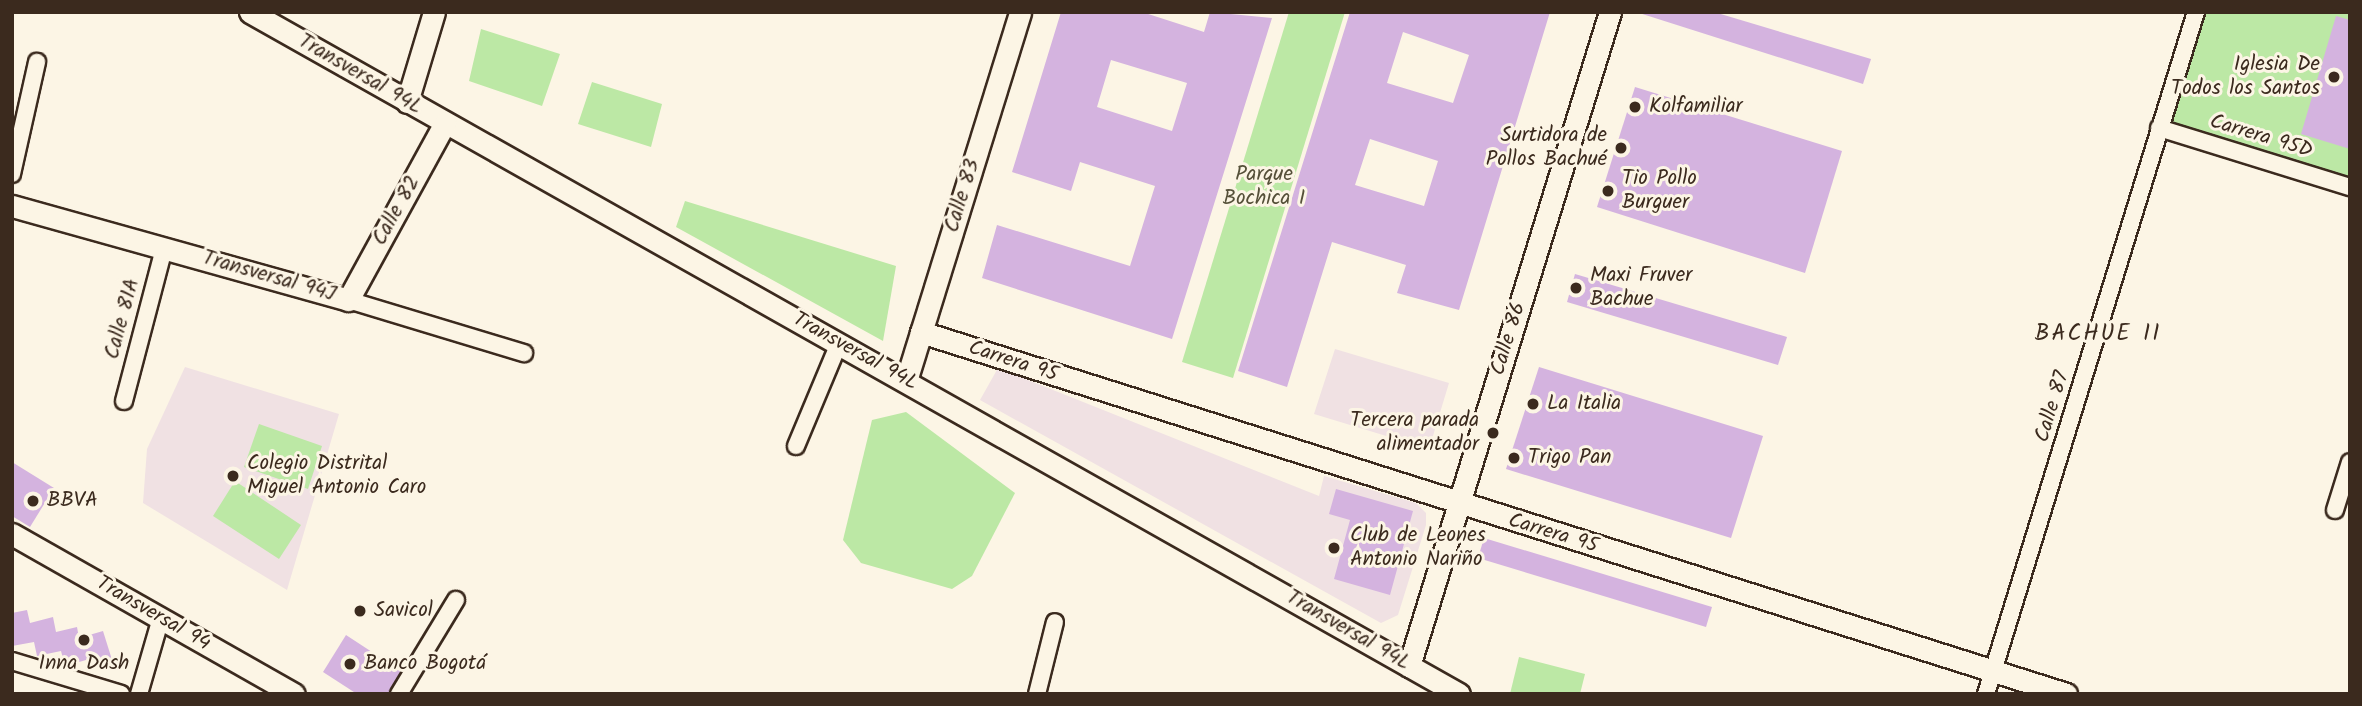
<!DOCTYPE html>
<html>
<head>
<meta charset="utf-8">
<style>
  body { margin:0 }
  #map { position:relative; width:2362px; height:706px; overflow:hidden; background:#fcf5e5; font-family:Kalam,sans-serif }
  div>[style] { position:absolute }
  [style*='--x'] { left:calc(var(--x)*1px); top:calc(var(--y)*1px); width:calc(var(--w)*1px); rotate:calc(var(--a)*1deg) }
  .built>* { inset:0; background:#f0e1e3 }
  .green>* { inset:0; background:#bce8a5 }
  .building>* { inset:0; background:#d4b3df }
  .roads { filter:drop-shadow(2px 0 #3b2a1e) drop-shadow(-2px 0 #3b2a1e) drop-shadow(0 2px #3b2a1e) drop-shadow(0 -2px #3b2a1e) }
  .street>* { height:16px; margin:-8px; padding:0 8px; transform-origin:8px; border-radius:8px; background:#fcf5e5 }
  .secondary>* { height:21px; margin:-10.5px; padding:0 10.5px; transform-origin:10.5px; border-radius:10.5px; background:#fcf5e5 }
  .dots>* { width:19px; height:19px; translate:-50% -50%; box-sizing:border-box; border:4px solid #fcf5e5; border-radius:50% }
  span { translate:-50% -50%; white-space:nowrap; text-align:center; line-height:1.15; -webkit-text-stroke:6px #fcf5e5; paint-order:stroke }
  .poi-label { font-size:21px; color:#3b2a1e }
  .right { translate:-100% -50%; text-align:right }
  .left { translate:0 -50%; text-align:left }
  .street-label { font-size:21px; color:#3b2a1e }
  .park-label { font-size:21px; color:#555039 }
  .neighbourhood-label { font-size:23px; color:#3b2a1e; letter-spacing:2px }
  .frame { position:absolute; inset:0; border:14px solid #3b2a1e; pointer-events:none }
</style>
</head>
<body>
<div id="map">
  <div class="built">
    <div style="clip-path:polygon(1335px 349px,1449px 383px,1429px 449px,1314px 414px)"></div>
    <div style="clip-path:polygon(185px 367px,339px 414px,287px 590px,143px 503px,147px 449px)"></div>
    <div style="clip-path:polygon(998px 368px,1319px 496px,1324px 476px,1416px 503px,1426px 513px,1426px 525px,1398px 615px,1381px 623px,980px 400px)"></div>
  </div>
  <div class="green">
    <div style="clip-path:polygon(1289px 12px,1345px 12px,1233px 378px,1182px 362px)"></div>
    <div style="clip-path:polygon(2199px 12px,2350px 12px,2350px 186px,2163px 126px)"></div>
    <div style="clip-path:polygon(481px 29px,560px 54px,542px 106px,469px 81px)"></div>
    <div style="clip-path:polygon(592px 82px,662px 104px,651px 147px,578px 124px)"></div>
    <div style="clip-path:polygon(685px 201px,896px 266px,883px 341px,676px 227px)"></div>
    <div style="clip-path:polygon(906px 412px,1015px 493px,972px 576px,952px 589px,861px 563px,843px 540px,872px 420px)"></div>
    <div style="clip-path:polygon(259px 424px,322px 446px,308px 489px,244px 467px)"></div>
    <div style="clip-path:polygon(235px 481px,301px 525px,279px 559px,213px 516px)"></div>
    <div style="clip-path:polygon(1519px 657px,1585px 674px,1580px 694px,1510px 694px)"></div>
  </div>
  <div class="building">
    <div style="clip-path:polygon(evenodd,1061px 12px,1142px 12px,1204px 32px,1210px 12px,1272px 18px,1172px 339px,982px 278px,997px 225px,1130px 266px,1155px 186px,1080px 162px,1071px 191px,1012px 172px,1061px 12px,1111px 60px,1187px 83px,1172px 131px,1097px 107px,1111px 60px)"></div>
    <div style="clip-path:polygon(evenodd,1350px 12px,1550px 12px,1459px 310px,1397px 293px,1406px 265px,1332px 242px,1287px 387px,1238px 371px,1350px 12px,1403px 32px,1469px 55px,1453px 103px,1387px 83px,1403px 32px,1350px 12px,1370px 139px,1438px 161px,1424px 206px,1355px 185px,1370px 139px)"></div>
    <div style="clip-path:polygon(1636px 12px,1714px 12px,1871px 59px,1863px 84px)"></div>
    <div style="clip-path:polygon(2336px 16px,2350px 20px,2350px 149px,2301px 134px)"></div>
    <div style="clip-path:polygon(1635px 87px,1842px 151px,1805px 273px,1597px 207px)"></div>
    <div style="clip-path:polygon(1575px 274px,1787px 337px,1778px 365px,1567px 302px)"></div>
    <div style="clip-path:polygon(1539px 367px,1763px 436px,1731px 538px,1506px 469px)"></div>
    <div style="clip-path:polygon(12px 462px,54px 488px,30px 527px,12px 516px)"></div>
    <div style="clip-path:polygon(1336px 489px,1413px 511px,1390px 595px,1334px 579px,1350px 520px,1329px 514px)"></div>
    <div style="clip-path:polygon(1484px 538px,1712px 607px,1706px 627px,1478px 558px)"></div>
    <div style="clip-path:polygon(27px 610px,30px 623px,53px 617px,56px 632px,77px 627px,79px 638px,103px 631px,113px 663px,88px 670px,86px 660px,65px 666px,61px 651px,37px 656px,34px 642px,12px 646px,12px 613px)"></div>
    <div style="clip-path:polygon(346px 635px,401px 671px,389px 694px,357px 694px,323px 672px)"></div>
  </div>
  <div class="roads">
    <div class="street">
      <div style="--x:2159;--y:128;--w:200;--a:17.2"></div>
      <div style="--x:12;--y:174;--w:115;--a:-77.4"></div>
      <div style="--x:348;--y:300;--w:184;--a:16.8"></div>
      <div style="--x:124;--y:401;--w:158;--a:-75.3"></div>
      <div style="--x:796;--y:446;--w:112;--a:-67.3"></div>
      <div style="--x:2335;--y:510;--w:50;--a:-72.6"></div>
      <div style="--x:12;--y:661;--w:114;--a:16.8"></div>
      <div style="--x:139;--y:694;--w:79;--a:-73.9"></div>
      <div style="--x:399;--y:694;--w:110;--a:-58.8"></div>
      <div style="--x:1037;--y:694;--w:74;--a:-76"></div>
      <div style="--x:1986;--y:694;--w:714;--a:-72.89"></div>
    </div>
    <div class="secondary">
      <div style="--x:250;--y:12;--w:1388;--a:29.43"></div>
      <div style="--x:407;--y:102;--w:94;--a:-73.3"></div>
      <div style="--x:12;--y:206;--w:349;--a:15.6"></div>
      <div style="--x:348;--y:300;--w:202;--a:-61.3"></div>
      <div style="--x:921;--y:332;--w:1201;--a:17.54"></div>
      <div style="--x:906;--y:381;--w:386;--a:-72.8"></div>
      <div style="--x:12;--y:534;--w:324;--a:29.6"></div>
      <div style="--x:1409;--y:666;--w:684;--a:-72.92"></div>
    </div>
  </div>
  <div class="dots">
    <div style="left:2334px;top:77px;background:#3b2a1e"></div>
    <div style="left:1635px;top:107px;background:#3b2a1e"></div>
    <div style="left:1621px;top:148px;background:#3b2a1e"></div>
    <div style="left:1608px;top:191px;background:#3b2a1e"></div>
    <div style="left:1576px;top:288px;background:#3b2a1e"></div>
    <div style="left:1533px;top:404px;background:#3b2a1e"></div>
    <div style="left:1493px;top:433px;background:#3b2a1e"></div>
    <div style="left:1514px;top:458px;background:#3b2a1e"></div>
    <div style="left:233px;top:476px;background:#3b2a1e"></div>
    <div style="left:33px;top:501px;background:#3b2a1e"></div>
    <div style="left:1334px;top:548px;background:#3b2a1e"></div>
    <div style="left:360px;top:611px;background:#3b2a1e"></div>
    <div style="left:84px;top:640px;background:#3b2a1e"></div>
    <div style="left:350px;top:664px;background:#3b2a1e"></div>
  </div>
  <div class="poi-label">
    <span class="right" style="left:2320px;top:77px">Iglesia De<br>Todos los Santos</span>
    <span class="left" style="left:1649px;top:107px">Kolfamiliar</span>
    <span class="right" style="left:1607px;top:148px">Surtidora de<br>Pollos Bachué</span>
    <span class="left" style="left:1622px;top:191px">Tio Pollo<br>Burguer</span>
    <span class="left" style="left:1590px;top:288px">Maxi Fruver<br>Bachue</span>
    <span class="left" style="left:1547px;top:404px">La Italia</span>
    <span class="right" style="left:1479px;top:433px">Tercera parada<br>alimentador</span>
    <span class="left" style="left:1528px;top:458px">Trigo Pan</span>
    <span class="left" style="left:247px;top:476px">Colegio Distrital<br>Miguel Antonio Caro</span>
    <span class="left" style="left:47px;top:501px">BBVA</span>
    <span class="left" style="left:1350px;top:548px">Club de Leones<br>Antonio Nariño</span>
    <span class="left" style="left:374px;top:611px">Savicol</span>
    <span style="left:84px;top:664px">Inna Dash</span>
    <span class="left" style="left:364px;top:664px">Banco Bogotá</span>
  </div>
  <div class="street-label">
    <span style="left:360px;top:75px;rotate:30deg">Transversal 94L</span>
    <span style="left:2261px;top:137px;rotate:17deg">Carrera 95D</span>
    <span style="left:963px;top:196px;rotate:-73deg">Calle 83</span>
    <span style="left:397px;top:211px;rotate:-61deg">Calle 82</span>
    <span style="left:269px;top:277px;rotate:16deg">Transversal 94J</span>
    <span style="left:123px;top:319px;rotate:-75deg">Calle 81A</span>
    <span style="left:1509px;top:339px;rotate:-73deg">Calle 86</span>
    <span style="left:855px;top:352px;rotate:29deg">Transversal 94L</span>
    <span style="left:1013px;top:362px;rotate:18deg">Carrera 95</span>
    <span style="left:2053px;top:407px;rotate:-73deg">Calle 87</span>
    <span style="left:1553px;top:534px;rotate:17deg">Carrera 95</span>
    <span style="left:153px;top:614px;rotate:30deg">Transversal 94</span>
    <span style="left:1348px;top:631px;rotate:30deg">Transversal 94L</span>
  </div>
  <div class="park-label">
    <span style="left:1264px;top:187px">Parque<br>Bochica I</span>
  </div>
  <div class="neighbourhood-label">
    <span style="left:2098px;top:334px">BACHUE II</span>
  </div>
  <div class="frame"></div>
</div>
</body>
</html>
